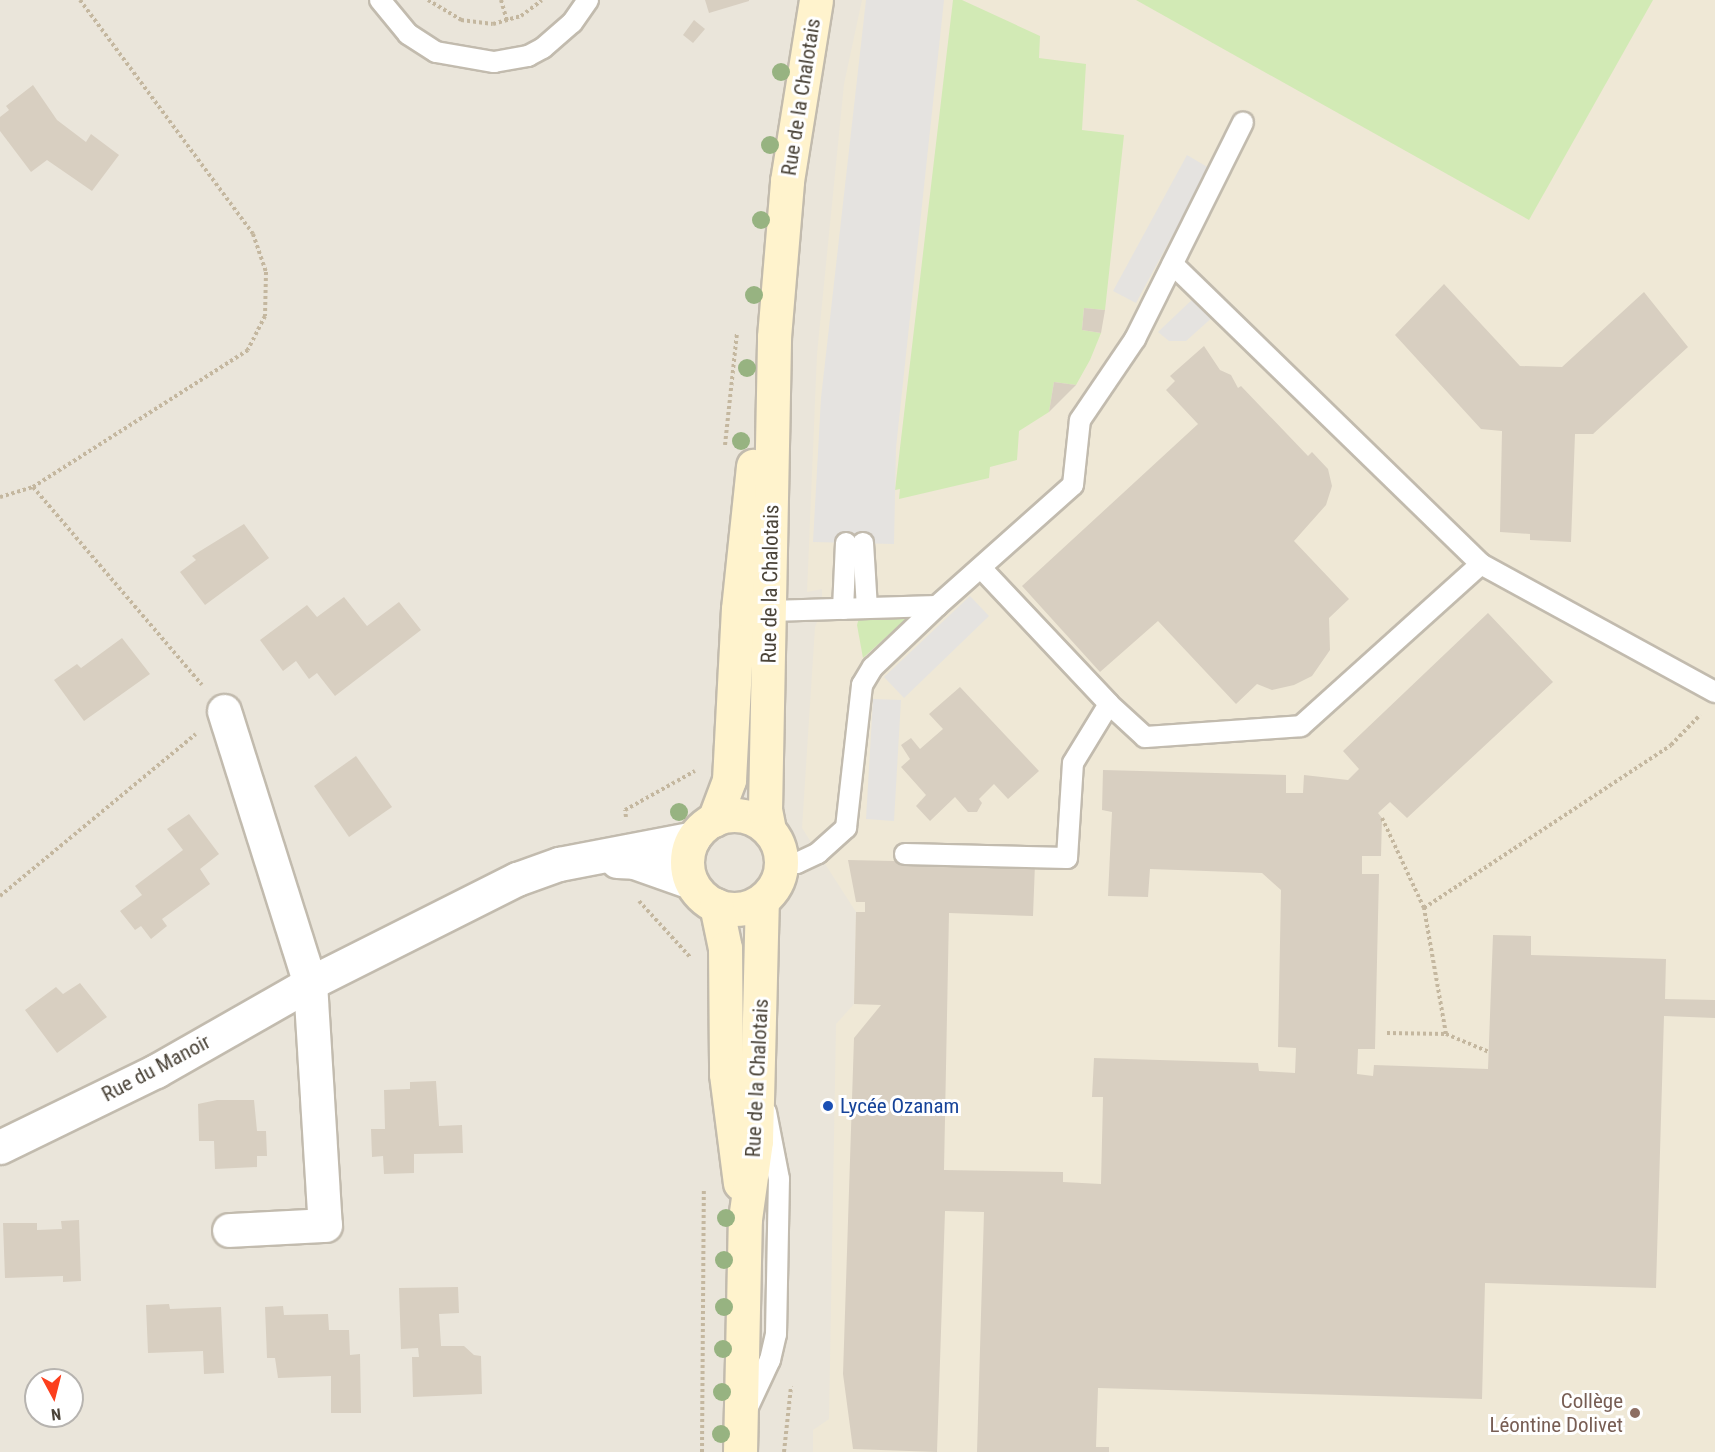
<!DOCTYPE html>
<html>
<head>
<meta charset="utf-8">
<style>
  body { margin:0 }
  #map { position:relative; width:1715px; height:1452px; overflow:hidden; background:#f6f3ec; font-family:"Roboto Condensed",sans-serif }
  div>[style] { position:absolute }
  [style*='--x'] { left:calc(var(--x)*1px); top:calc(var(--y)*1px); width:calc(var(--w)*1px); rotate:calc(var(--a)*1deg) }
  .residential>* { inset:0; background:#eae5da }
  .education>* { inset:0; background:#efe8d6 }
  .green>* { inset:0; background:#d2eab5 }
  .parking>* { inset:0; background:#e5e3e0 }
  .building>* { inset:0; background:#d8cfc1 }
  .path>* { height:4px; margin-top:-2px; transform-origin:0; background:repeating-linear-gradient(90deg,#c4b79f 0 3px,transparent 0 6px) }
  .roads { filter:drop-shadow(2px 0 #c2bbae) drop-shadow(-2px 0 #c2bbae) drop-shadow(0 2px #c2bbae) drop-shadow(0 -2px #c2bbae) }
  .lane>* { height:20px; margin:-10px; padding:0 10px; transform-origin:10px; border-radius:10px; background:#fff }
  .street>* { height:33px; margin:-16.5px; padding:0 16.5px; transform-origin:16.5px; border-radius:16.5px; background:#fff }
  .secondary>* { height:33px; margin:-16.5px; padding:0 16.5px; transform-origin:16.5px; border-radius:16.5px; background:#fff3cd }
  .secondary>.ring { margin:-16.5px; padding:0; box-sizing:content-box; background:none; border:33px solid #fff3cd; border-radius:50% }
  .trees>* { width:18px; height:18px; margin:-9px; border-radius:50%; background:#97b381 }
  .dots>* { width:16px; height:16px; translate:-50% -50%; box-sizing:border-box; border:3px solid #fff; border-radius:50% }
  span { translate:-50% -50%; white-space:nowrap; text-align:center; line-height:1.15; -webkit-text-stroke:6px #fff; paint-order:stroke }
  .street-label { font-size:21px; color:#4b4439 }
  .transit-label { font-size:21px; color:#164399 }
  .left { translate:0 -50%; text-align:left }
  .education-label { font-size:21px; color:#785e54 }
  .right { translate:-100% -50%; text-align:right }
  .north { position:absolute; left:24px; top:1368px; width:60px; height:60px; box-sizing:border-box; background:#fff; border:2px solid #b7b4b0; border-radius:50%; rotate:173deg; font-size:16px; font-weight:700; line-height:24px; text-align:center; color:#4b4439 }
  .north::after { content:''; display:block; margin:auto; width:21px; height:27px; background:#fc3f1d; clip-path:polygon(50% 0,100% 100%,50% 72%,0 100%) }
</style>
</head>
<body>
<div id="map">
  <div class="residential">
    <div style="clip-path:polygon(evenodd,0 0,1715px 0,1715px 1452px,0 1452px,0 0,36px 1380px,72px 1380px,72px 1416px,36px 1416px,36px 1380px)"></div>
  </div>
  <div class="education">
    <div style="clip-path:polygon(862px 0,1715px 0,1715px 1452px,813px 1452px,813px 1430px,829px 1419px,836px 1024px,854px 1004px,856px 912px,802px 828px,815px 627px,822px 610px,822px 589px,807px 592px,817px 354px,844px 84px)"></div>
  </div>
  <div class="green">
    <div style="clip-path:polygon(953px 0,962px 0,1040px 36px,1039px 58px,1086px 64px,1082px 130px,1124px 135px,1105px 310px,1084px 308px,1082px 330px,1101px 333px,1090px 360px,1076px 385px,1054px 382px,1049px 412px,1019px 431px,1017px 460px,990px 467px,989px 478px,899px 499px,900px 489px,895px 490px)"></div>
    <div style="clip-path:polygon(1136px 0,1653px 0,1529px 220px)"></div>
    <div style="clip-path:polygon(905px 614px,906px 619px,863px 658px,857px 625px,859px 618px,864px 615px)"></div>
  </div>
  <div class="parking">
    <div style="clip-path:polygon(866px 0,944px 0,896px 448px,894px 544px,813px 542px,821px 398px)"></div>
    <div style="clip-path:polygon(1187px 155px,1209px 168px,1136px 303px,1113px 291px)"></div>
    <div style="clip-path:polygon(1197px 295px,1215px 315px,1186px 341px,1169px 341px,1158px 332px)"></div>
    <div style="clip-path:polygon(970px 596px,989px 616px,904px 698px,884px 677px)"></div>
    <div style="clip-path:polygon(873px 699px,901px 700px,894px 821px,866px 819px)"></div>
  </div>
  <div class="building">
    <div style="clip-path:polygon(705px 0,749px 0,749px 1px,709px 13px)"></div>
    <div style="clip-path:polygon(694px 20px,705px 29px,693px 43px,683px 35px)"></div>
    <div style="clip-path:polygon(33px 85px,57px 120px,86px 142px,91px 134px,119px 155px,92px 191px,47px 160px,31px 172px,0 131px,0 117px,9px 110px,6px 106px)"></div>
    <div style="clip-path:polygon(1444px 284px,1520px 366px,1562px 367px,1644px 292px,1688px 347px,1593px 434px,1575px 434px,1571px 542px,1530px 540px,1530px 534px,1500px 532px,1502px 431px,1481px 429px,1395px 335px)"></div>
    <div style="clip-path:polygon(1084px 308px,1105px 310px,1101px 333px,1082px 330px)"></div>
    <div style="clip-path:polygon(1204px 346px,1220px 370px,1231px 375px,1238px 388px,1241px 386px,1308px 456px,1312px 452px,1328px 469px,1332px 486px,1326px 505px,1294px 541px,1349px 599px,1329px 618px,1330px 650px,1312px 676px,1294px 685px,1272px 690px,1257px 684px,1236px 704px,1158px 621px,1100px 672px,1022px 586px,1198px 424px,1166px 390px,1175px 381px,1170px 376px)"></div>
    <div style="clip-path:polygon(1054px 382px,1076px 385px,1049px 412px)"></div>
    <div style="clip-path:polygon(244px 524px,269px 558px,205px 605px,180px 572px,196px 560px,192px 556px)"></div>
    <div style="clip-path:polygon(344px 597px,367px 626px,399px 602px,421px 630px,335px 696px,317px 673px,309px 679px,296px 661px,283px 671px,260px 640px,307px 605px,317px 617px)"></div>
    <div style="clip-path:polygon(1488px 613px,1553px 682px,1407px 818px,1390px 802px,1378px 813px,1382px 818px,1381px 856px,1362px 856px,1362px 874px,1379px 874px,1375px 1049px,1358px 1049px,1357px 1074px,1373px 1076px,1374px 1065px,1488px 1069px,1493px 935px,1531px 936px,1531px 955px,1666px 959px,1665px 999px,1715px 1000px,1715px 1018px,1664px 1016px,1656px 1288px,1485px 1283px,1482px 1399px,1098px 1388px,1096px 1447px,1109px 1447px,1109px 1452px,977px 1452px,984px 1212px,945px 1211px,937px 1452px,853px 1449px,843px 1374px,854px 1038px,881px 1005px,854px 1004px,856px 912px,865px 912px,865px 902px,856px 902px,848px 860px,1035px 864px,1033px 916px,949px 913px,944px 1170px,1063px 1172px,1063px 1182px,1101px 1184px,1103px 1097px,1092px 1097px,1094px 1058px,1258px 1063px,1259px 1071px,1295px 1073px,1296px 1048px,1278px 1047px,1281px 890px,1262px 873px,1150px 869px,1148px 897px,1108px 896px,1112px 812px,1102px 810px,1103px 770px,1286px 775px,1286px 793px,1303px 793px,1304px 775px,1348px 780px,1359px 769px,1343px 751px)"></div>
    <div style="clip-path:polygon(122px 638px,150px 674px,84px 721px,54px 680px,77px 664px,81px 668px)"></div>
    <div style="clip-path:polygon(960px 687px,1039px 771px,1008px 799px,994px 784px,979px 799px,982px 803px,977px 812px,968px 812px,955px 797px,930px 821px,916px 806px,926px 795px,901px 767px,910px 759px,901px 745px,911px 738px,920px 749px,943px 729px,929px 714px)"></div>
    <div style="clip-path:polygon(356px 756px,392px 807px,349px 837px,314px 786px)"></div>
    <div style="clip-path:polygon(189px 814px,219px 854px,200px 869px,210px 884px,162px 919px,167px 926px,151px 939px,141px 926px,135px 930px,120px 911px,142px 895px,135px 886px,183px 850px,167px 829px)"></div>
    <div style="clip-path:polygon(80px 983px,107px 1017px,57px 1053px,25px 1010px,56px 987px,63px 994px)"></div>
    <div style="clip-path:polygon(436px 1081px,439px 1126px,462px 1125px,463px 1153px,414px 1154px,414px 1173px,384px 1174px,383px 1156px,372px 1157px,371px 1129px,385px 1129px,384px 1090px,410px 1089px,410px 1082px)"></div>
    <div style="clip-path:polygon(217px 1100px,254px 1100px,257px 1131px,266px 1131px,267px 1156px,257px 1156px,257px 1167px,215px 1169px,214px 1141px,199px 1141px,198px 1104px)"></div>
    <div style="clip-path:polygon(79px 1220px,81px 1281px,63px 1282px,63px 1276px,5px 1278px,3px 1223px,37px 1223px,37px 1230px,62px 1229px,61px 1221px)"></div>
    <div style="clip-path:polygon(458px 1287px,459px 1313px,439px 1314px,441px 1346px,464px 1346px,474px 1355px,481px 1356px,482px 1394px,413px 1397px,412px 1357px,419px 1357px,418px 1348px,401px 1349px,399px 1288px)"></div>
    <div style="clip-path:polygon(169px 1304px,170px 1309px,221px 1307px,224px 1373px,204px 1374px,203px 1351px,148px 1353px,146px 1305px)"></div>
    <div style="clip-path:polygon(283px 1306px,284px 1315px,328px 1314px,329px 1330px,349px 1330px,350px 1355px,360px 1354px,361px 1413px,331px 1413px,331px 1376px,278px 1378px,275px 1358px,267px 1358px,265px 1307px)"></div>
  </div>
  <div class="path">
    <div style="--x:80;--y:0;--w:291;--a:53.5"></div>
    <div style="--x:253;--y:234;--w:40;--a:71.1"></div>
    <div style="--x:266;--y:272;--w:44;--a:91.3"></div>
    <div style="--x:265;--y:316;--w:38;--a:117"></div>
    <div style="--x:248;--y:350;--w:255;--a:147.5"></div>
    <div style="--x:33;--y:487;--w:260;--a:49.5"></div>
    <div style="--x:428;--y:0;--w:39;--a:31"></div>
    <div style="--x:461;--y:20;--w:32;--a:7"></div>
    <div style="--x:493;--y:24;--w:29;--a:-16"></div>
    <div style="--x:521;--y:16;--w:26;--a:-37"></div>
    <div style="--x:501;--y:0;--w:22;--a:74"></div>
    <div style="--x:725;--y:445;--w:113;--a:-83.9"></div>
    <div style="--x:0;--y:497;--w:34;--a:-17"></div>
    <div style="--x:626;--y:817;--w:7;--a:-98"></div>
    <div style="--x:625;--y:810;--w:80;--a:-29.1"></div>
    <div style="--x:1382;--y:818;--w:99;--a:65"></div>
    <div style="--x:0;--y:896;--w:254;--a:-39.6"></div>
    <div style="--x:639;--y:901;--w:76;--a:47.7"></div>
    <div style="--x:1387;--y:1033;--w:59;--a:1"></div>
    <div style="--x:1446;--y:1034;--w:128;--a:-99.9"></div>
    <div style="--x:1424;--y:908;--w:296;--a:-33.4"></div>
    <div style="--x:1671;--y:745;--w:42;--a:-46"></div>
    <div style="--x:1446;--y:1034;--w:47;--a:22.7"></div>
    <div style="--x:702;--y:1452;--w:263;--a:-89.6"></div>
    <div style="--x:784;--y:1452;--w:66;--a:-83.9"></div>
  </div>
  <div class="roads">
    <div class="lane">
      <div style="--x:380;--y:0;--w:44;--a:50.5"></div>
      <div style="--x:408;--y:34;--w:33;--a:33"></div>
      <div style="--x:436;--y:52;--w:59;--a:9.8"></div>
      <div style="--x:494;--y:62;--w:35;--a:-10"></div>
      <div style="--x:528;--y:56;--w:17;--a:-28"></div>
      <div style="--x:543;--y:48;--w:38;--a:-41"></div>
      <div style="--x:572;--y:23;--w:28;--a:-55"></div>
      <div style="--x:863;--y:543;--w:65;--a:86.5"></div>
      <div style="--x:1481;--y:564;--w:267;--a:28.7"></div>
      <div style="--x:982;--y:569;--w:185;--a:46.7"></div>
      <div style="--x:843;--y:609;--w:66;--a:-87.4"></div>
      <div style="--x:770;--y:611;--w:167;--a:-1.7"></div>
      <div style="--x:937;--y:606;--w:182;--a:-41.7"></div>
      <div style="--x:1073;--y:485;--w:65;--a:-83.9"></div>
      <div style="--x:1080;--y:420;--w:98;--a:-55.8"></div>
      <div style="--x:1135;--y:339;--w:242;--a:-63.5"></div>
      <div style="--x:905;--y:854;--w:162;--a:1.4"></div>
      <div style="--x:1067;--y:858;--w:95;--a:-86.4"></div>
      <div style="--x:1073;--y:763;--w:69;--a:-58.6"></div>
      <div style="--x:1109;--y:704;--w:49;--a:42.5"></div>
      <div style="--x:1145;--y:737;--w:156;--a:-4"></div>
      <div style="--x:1301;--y:726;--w:242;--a:-42"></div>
      <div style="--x:1481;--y:564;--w:430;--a:-135.8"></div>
      <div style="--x:781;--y:860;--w:16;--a:11"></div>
      <div style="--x:797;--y:863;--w:23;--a:-25"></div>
      <div style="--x:818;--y:853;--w:38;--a:-42"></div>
      <div style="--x:846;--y:828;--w:144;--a:-83.6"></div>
      <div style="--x:862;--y:685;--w:21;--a:-59"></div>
      <div style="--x:873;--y:667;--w:88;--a:-43.6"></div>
      <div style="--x:747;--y:1409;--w:54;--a:-64.9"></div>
      <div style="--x:770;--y:1360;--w:27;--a:-77"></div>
      <div style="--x:776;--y:1334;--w:155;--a:-88.9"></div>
      <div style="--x:779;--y:1179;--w:68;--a:-101"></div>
    </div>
    <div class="street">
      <div style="--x:224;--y:711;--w:285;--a:72.5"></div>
      <div style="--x:310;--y:983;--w:242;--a:86.5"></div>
      <div style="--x:325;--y:1225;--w:96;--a:177"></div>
      <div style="--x:617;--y:861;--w:17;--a:3"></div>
      <div style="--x:634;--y:862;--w:60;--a:19.3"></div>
      <div style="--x:0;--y:1147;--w:174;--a:-26"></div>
      <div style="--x:156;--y:1071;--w:177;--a:-29.7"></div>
      <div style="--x:310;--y:983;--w:232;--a:-26.7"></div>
      <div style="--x:517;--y:879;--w:45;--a:-19.7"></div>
      <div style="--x:559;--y:864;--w:137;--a:-10.9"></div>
    </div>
    <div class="secondary">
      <div class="ring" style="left:687px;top:815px;width:61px;height:61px"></div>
      <div style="--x:714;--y:820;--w:43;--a:-69.4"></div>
      <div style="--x:729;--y:780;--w:171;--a:-87"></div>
      <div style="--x:738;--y:609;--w:144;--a:-84"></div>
      <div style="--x:769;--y:830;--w:20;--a:-101"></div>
      <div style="--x:765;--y:810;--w:473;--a:-88.9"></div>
      <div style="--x:774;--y:337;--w:157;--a:-85.2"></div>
      <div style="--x:787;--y:181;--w:183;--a:-80.9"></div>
      <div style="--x:716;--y:905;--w:44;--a:78.2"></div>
      <div style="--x:725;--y:948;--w:126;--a:89.5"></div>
      <div style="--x:726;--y:1074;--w:110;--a:82.7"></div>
      <div style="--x:740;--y:1452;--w:233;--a:-88.8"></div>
      <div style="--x:745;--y:1219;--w:79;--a:-82"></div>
      <div style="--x:756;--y:1141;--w:240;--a:-88.6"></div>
    </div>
  </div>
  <div class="trees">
    <div style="left:781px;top:72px"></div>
    <div style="left:770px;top:145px"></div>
    <div style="left:761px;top:220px"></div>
    <div style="left:754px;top:295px"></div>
    <div style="left:747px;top:368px"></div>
    <div style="left:741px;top:441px"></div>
    <div style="left:679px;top:812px"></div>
    <div style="left:726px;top:1218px"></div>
    <div style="left:724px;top:1260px"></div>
    <div style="left:724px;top:1307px"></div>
    <div style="left:723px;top:1349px"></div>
    <div style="left:722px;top:1392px"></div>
    <div style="left:721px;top:1434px"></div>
  </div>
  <div class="dots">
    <div style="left:828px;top:1106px;background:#1a4fb4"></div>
    <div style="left:1635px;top:1413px;background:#8d6e63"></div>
  </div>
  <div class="street-label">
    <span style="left:801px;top:97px;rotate:-81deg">Rue de la Chalotais</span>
    <span style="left:770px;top:584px;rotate:-89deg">Rue de la Chalotais</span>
    <span style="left:156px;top:1068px;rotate:-28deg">Rue du Manoir</span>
    <span style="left:757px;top:1078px;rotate:-87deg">Rue de la Chalotais</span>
  </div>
  <div class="transit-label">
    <span class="left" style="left:840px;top:1106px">Lycée Ozanam</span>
  </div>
  <div class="education-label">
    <span class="right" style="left:1623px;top:1413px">Collège<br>Léontine Dolivet</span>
  </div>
  <div class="north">N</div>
</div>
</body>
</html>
